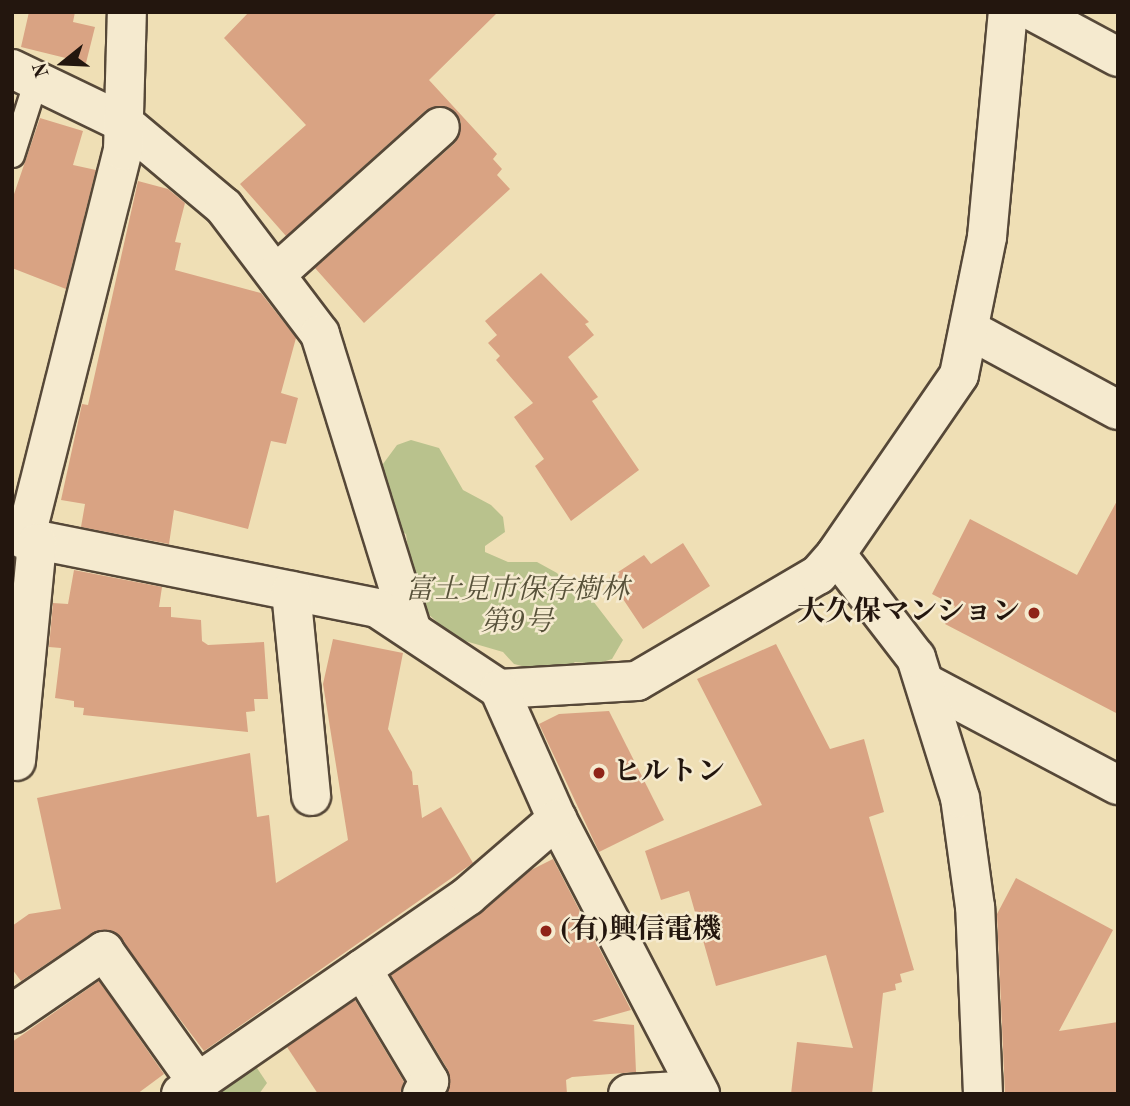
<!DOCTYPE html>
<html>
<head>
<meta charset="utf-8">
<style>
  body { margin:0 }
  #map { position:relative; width:1130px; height:1106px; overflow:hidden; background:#efdfb5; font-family:"Old Standard TT","Noto Serif JP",serif }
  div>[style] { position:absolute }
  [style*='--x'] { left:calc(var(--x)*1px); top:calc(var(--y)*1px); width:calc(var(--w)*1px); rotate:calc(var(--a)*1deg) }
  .green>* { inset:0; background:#b9c28d }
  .building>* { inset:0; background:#d9a383 }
  .roads { filter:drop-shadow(2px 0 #564838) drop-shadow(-2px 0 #564838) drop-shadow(0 2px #564838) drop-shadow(0 -2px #564838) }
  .service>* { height:23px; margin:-11.5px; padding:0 11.5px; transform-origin:11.5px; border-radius:11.5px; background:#f5eacf }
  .minor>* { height:38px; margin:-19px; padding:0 19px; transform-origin:19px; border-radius:19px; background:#f5eacf }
  .dots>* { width:19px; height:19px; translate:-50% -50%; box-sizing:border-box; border:4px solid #f5eacf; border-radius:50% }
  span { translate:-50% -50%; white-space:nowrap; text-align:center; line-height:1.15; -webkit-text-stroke:5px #f5eacf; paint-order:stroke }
  .park-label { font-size:28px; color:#58523a; font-style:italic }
  .poi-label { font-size:28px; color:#23160e; font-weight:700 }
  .right { translate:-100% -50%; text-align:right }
  .left { translate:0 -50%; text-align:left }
  .frame { position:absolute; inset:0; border:14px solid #23160e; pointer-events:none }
  .north { position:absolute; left:28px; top:28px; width:70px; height:70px; -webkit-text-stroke:5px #f5eacf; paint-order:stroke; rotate:252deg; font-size:19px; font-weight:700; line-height:28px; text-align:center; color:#23160e }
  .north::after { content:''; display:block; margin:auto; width:24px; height:32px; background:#23160e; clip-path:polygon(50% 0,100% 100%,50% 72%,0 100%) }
</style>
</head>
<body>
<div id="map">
  <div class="green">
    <div style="clip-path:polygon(411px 440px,439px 448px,463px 490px,491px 505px,503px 517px,505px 532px,485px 546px,485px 552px,508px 562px,537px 562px,557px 573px,573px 593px,585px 594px,593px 601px,623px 640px,612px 659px,596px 664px,575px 662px,568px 667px,526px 667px,514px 664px,503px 652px,455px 638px,427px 613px,411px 570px,406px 534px,396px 529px,389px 511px,383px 464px,397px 445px)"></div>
    <div style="clip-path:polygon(255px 1065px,267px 1083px,259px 1094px,214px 1094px)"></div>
  </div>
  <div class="building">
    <div style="clip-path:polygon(29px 12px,75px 12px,73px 22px,95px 27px,86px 63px,21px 47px)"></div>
    <div style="clip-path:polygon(249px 12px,498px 12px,429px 80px,497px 154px,493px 159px,502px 169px,497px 175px,510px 189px,364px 323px,315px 268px,455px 143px,461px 122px,447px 107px,426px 110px,286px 236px,240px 184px,306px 125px,224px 38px)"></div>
    <div style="clip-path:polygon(40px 118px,83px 131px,73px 165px,96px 170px,66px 289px,12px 268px,12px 200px)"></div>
    <div style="clip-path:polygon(138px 181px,168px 189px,185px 203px,175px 242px,181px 243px,175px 270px,261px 293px,296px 338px,281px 393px,298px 398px,286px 444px,271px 441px,248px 529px,174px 510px,169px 544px,81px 527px,85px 504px,61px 500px,82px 404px,88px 405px)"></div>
    <div style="clip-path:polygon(541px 273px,589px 322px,585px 324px,594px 335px,568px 357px,598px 397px,592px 401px,639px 470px,571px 521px,535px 466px,544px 459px,514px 417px,533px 403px,496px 360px,500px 356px,488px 343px,497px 335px,485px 321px)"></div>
    <div style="clip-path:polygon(1118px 499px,1118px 714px,945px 624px,955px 606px,932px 594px,970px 519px,1077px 575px)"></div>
    <div style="clip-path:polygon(683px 543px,710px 586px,643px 629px,609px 578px,644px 555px,651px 564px)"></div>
    <div style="clip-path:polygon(74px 570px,162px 587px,159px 607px,171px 607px,171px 617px,201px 620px,202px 641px,208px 645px,264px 642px,268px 699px,254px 699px,255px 711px,246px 712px,248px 732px,83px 715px,84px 708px,74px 707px,74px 701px,55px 698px,61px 648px,49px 647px,53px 603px,68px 604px)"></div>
    <div style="clip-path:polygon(333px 639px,403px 653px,388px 729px,412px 772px,413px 785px,418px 785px,422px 818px,441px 807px,473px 863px,204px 1051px,113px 931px,92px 933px,21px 981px,12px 969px,12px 926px,29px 914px,61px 909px,37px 798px,250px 753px,257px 817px,269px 815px,276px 883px,348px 840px,323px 684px)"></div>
    <div style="clip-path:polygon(776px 644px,830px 749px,864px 739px,884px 812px,869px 817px,914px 970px,900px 974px,902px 982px,895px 984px,896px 990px,883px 993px,872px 1094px,791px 1094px,797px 1042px,853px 1048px,826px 955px,716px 986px,689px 891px,661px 900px,645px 851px,762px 805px,697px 679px)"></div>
    <div style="clip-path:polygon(609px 711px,664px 820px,599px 852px,539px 724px,559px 714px)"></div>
    <div style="clip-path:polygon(553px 859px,631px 1010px,592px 1021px,634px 1025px,636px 1072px,572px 1077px,566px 1080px,567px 1094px,447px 1094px,448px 1070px,391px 975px,480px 914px,531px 870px)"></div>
    <div style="clip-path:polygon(1016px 878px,1113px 930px,1059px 1031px,1118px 1022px,1118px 1094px,1005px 1094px,997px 914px)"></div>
    <div style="clip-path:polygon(99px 981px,164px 1074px,137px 1094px,12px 1094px,12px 1042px)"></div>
    <div style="clip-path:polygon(355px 1000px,404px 1082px,400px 1094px,318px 1094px,287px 1047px)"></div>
  </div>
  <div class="roads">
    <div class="service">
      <div style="--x:12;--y:155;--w:79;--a:-72.3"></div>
    </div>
    <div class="minor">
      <div style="--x:1034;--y:12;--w:95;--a:28.2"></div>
      <div style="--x:12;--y:69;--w:124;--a:25.7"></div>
      <div style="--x:124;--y:123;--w:131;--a:40"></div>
      <div style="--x:224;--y:207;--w:159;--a:52.9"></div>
      <div style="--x:320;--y:334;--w:308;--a:72.8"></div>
      <div style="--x:276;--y:274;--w:220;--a:-41.9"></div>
      <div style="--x:970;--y:330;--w:168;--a:28.4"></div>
      <div style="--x:12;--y:535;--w:372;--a:11.3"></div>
      <div style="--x:377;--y:608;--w:146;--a:33.6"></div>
      <div style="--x:499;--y:689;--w:138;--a:-3.3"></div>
      <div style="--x:637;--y:681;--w:210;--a:-30.4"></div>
      <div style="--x:818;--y:575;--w:28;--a:-49"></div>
      <div style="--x:25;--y:540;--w:401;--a:-75.9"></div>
      <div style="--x:123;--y:151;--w:139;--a:-88.4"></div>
      <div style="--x:291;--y:591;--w:206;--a:84.4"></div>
      <div style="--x:927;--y:684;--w:216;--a:27.9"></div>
      <div style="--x:499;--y:689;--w:142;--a:66"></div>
      <div style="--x:557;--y:819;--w:310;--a:62.5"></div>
      <div style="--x:16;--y:761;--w:219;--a:-84.5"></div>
      <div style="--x:362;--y:969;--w:131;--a:59.1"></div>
      <div style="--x:429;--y:1081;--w:15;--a:118"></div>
      <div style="--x:12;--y:1014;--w:112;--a:-34.4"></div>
      <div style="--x:104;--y:951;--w:161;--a:54.6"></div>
      <div style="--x:181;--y:1094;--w:349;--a:-34.6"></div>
      <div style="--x:468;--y:896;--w:118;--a:-40.9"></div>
      <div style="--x:628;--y:1094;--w:67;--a:-3.4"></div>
      <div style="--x:983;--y:1094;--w:187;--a:-92.4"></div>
      <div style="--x:975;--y:907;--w:110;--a:-97.8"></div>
      <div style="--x:960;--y:798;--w:147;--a:-107.4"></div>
      <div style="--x:916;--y:658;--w:131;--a:-127.6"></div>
      <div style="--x:836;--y:554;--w:217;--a:-55.5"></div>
      <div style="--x:959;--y:375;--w:141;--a:-78.5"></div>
      <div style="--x:987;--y:237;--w:226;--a:-84.7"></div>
    </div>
  </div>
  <div class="dots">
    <div style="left:1034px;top:613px;background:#8f2418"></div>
    <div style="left:599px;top:773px;background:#8f2418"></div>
    <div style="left:546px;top:931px;background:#8f2418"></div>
  </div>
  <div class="park-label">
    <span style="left:517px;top:607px">富士見市保存樹林<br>第9号</span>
  </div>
  <div class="poi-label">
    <span class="right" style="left:1020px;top:613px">大久保マンション</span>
    <span class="left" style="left:613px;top:773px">ヒルトン</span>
    <span class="left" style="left:560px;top:931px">(有)興信電機</span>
  </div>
  <div class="frame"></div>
  <div class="north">N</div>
</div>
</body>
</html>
